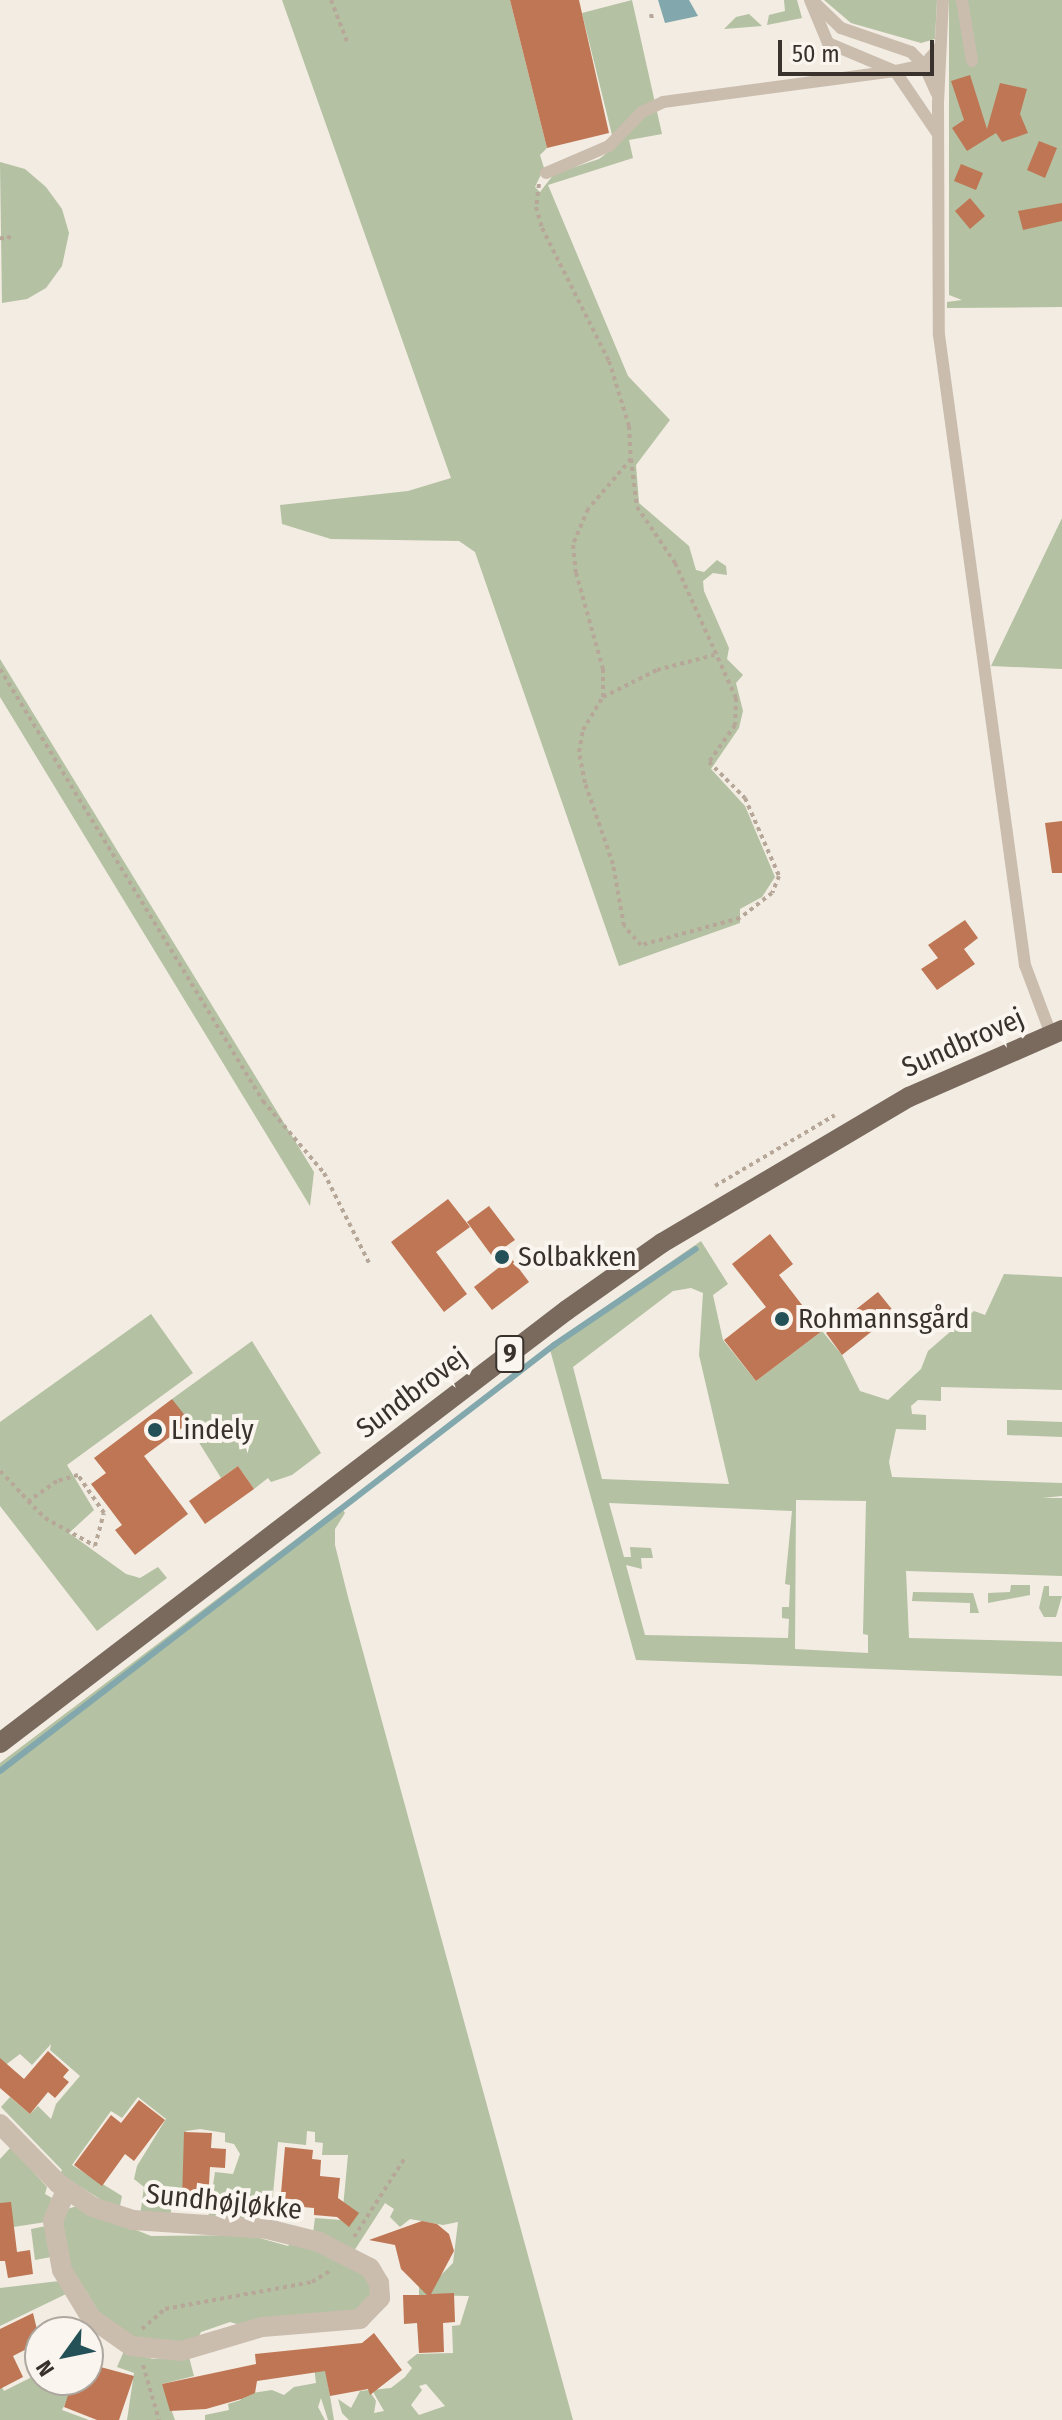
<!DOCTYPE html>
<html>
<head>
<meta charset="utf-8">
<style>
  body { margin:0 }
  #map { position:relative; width:1062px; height:2420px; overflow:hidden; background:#f2ece2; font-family:"Fira Sans Condensed",sans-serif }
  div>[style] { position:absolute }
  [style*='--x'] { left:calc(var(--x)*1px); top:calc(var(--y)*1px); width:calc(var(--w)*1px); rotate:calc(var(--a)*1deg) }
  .green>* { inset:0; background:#b4c1a2 }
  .water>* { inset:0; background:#82a8ad }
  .stream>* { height:6px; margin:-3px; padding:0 3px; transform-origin:3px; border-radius:3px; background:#82a8ad }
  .building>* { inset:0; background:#be7654 }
  .path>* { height:4px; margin-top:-2px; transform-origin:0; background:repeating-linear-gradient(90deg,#b6a798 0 4px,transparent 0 8px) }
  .lane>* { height:12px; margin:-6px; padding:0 6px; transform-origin:6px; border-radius:6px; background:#cabdae }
  .street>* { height:20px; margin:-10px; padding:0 10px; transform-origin:10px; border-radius:10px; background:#cabdae }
  .primary>* { height:20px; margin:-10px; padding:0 10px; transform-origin:10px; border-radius:10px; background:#7a6a5e }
  .dots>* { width:22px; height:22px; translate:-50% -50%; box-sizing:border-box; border:4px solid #faf5ee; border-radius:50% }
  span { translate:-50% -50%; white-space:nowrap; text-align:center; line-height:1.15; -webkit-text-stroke:8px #faf5ee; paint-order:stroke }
  .shield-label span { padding:2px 6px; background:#faf5ee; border:2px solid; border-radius:6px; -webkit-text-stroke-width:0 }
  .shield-label { font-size:26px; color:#39312c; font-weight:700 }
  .street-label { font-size:28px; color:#39312c }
  .poi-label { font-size:28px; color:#39312c }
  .left { translate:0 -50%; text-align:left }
  .north { position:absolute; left:24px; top:2316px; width:80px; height:80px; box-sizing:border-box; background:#faf5ee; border:2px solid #ada7a0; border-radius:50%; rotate:237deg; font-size:22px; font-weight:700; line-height:32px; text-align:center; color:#39312c }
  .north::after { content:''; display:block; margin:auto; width:28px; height:36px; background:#245058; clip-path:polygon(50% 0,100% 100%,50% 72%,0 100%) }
  .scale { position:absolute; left:778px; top:40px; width:156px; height:36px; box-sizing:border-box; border:4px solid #39312c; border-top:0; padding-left:10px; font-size:24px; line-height:28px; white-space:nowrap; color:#39312c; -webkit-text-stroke:6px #faf5ee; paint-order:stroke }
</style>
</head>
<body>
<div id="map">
  <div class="green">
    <div style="clip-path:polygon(282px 0,510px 0,547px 148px,540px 155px,544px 168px,535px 187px,540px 192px,554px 174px,599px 159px,615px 147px,582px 13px,632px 0,662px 134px,629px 140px,633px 158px,548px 185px,628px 376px,670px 420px,636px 465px,639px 503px,689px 546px,696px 570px,704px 572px,717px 560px,726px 566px,727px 575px,713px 573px,703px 581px,704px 591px,729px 648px,727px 659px,743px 675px,736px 683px,743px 711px,739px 728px,711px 769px,745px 806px,775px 877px,762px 897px,740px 909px,740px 923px,619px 966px,475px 552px,459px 541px,331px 539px,282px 524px,280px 505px,408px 491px,451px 478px)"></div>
    <div style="clip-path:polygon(784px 0,797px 0,802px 18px,767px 25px,769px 15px,785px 11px)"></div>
    <div style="clip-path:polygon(824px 0,937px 0,935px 39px,921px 43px,851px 23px)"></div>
    <div style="clip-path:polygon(949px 0,1062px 0,1062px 307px,947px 308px,947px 302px,962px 300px,949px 295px)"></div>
    <div style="clip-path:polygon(749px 14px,762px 26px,724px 29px,736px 17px)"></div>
    <div style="clip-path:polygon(0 162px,25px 169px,46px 187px,62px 209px,69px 233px,62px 266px,46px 288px,27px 299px,2px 303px)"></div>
    <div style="clip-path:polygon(1062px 518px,1062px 669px,991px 666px)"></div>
    <div style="clip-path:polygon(0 659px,314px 1172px,310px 1206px,0 697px)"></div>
    <div style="clip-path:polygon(evenodd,701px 1241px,728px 1284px,713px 1295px,723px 1340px,756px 1381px,822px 1331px,842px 1355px,860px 1391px,888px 1400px,921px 1369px,928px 1351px,974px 1311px,985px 1315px,1004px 1274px,1062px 1277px,1062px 1390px,941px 1387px,941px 1401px,918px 1400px,911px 1406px,912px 1414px,926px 1415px,926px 1430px,896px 1429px,889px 1462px,892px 1477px,1062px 1483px,1062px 1496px,1042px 1498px,1062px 1498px,1062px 1576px,906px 1571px,909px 1638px,1062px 1642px,1062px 1676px,636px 1660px,549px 1346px,701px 1241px,691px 1288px,703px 1293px,699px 1355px,729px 1484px,602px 1479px,573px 1367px,673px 1291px,691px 1288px,701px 1241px,796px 1500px,866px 1501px,863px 1634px,868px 1635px,868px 1653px,795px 1649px,796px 1500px,701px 1241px,609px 1503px,792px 1511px,785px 1584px,790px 1585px,789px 1607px,782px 1607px,782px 1618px,789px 1619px,788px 1638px,645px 1635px,626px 1565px,642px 1569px,641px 1558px,653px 1558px,651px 1548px,630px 1547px,631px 1557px,624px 1557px,609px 1503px)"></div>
    <div style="clip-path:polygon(151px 1314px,193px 1373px,67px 1465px,94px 1510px,69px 1533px,126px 1574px,140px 1578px,158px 1567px,167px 1578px,97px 1631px,0 1506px,0 1422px)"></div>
    <div style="clip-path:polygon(252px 1341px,321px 1453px,292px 1475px,271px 1482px,268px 1478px,254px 1489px,238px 1466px,221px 1478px,172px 1399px)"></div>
    <div style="clip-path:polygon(1007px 1420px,1062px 1422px,1062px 1437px,1007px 1435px)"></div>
    <div style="clip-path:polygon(evenodd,340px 1506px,345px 1513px,335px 1529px,335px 1545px,348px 1597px,573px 2420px,349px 2420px,342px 2413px,338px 2399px,351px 2408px,360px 2391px,369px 2390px,376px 2401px,374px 2413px,384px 2411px,372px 2390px,391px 2388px,405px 2377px,412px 2368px,407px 2362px,417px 2354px,453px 2353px,452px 2326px,460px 2325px,469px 2296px,419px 2295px,419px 2281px,436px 2280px,453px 2263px,458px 2222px,443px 2225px,410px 2219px,400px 2227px,390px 2217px,394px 2209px,385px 2203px,354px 2251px,313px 2233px,315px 2218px,341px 2220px,349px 2226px,342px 2218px,348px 2155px,322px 2155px,323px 2143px,315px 2142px,315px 2132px,307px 2131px,306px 2145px,278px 2142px,271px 2215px,279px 2216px,278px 2224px,208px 2219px,215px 2172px,233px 2174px,240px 2154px,234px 2144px,225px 2142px,225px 2133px,200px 2129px,186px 2131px,183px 2205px,172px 2204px,170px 2217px,140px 2216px,144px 2187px,134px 2179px,137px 2166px,166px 2119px,138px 2097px,122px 2118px,111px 2111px,72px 2165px,122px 2196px,119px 2211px,60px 2174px,62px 2170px,1px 2107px,10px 2097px,30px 2114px,38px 2106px,51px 2119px,56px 2104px,80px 2076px,50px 2050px,51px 2044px,32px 2065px,20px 2054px,0 2069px,0 1763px,340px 1506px,426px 2384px,445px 2406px,419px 2415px,411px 2405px,422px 2390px,419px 2386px,426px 2384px)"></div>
    <div style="clip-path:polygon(1011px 1585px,1030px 1585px,1030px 1595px,988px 1603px,988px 1593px,1010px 1592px)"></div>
    <div style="clip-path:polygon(1044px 1586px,1049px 1586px,1049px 1596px,1062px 1596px,1056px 1617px,1044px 1617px,1039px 1608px)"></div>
    <div style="clip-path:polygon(913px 1592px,973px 1593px,979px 1613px,970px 1613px,970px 1603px,912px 1601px)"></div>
    <div style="clip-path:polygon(11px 2147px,47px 2187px,45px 2194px,52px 2198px,46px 2222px,0 2229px,0 2159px)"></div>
    <div style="clip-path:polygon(77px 2206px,151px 2236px,249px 2235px,288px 2246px,293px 2241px,361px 2271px,373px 2291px,361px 2310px,240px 2325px,230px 2322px,201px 2332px,197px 2340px,146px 2343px,104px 2321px,85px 2289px,78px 2288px,61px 2243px,64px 2210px)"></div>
    <div style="clip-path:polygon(46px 2226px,51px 2257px,35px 2260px,31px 2229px)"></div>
    <div style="clip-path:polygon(59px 2281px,66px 2294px,0 2326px,0 2288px)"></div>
    <div style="clip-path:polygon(124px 2351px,153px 2359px,189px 2357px,194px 2376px,162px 2384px,175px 2420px,127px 2420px,134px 2373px,117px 2367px)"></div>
    <div style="clip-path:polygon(313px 2358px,324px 2360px,334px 2420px,328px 2420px,321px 2398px,318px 2407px,325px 2420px,205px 2420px,205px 2415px,229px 2410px,228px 2404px,241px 2400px,240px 2395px,272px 2390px,284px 2395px,294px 2387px,316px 2383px)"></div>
    <div style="clip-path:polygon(40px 2373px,40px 2380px,77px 2380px,62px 2410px,89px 2420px,0 2420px,0 2384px,4px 2391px)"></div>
  </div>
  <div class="water">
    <div style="clip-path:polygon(658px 0,689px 0,698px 16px,665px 23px)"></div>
  </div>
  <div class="stream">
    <div style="--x:0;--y:1771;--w:699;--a:-37.56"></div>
    <div style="--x:554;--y:1345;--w:171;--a:-34.1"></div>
  </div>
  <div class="building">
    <div style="clip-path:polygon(510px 0,579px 0,609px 133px,547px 148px)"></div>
    <div style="clip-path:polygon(970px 75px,987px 129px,1000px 83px,1027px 89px,1020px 114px,1028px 133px,1002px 142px,996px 133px,967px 151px,952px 128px,964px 120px,951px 81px)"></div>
    <div style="clip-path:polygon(1039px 141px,1057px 148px,1045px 178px,1027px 170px)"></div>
    <div style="clip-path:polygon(961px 164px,983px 173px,976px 190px,954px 181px)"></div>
    <div style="clip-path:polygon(970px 198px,985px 216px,970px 229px,955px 211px)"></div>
    <div style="clip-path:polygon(1062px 203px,1062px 221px,1023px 230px,1018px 211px)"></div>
    <div style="clip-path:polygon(1062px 821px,1062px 873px,1052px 873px,1045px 823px)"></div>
    <div style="clip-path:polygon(965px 920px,978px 938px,964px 949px,975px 964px,937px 990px,921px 969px,938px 958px,928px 945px)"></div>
    <div style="clip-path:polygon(448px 1199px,470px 1227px,436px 1252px,467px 1294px,444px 1312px,391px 1242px)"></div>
    <div style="clip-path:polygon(489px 1206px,515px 1240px,492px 1256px,467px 1222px)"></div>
    <div style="clip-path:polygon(770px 1234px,793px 1264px,779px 1275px,822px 1331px,756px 1381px,724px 1340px,766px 1307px,732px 1264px)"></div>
    <div style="clip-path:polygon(511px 1258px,529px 1282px,492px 1310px,474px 1287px)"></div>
    <div style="clip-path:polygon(878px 1292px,895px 1313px,842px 1355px,826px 1333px)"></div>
    <div style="clip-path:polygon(172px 1399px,190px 1422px,144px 1456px,188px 1514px,135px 1555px,115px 1530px,122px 1525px,91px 1484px,106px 1473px,94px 1458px)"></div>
    <div style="clip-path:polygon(238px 1466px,254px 1489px,205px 1524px,189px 1501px)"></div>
    <div style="clip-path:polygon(48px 2051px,69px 2070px,63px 2077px,69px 2082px,55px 2098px,48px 2092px,30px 2114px,0 2088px,0 2058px,24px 2079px)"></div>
    <div style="clip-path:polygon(139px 2100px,165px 2120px,134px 2161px,125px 2154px,102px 2186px,74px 2165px,111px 2115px,121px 2123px)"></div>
    <div style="clip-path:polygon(184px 2132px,212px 2133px,211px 2148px,226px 2149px,225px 2168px,210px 2167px,208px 2202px,182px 2200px)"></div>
    <div style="clip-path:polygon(285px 2147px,313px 2150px,312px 2159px,321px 2160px,320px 2176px,340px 2178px,338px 2198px,359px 2213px,349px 2227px,337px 2217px,314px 2215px,314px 2208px,280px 2205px)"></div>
    <div style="clip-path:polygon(11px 2202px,17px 2252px,30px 2250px,33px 2274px,8px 2278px,5px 2261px,0 2261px,0 2203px)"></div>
    <div style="clip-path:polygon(422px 2221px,437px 2224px,449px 2234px,454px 2251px,431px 2294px,454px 2293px,455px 2322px,443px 2323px,444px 2352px,419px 2353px,417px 2323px,404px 2324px,403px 2295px,427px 2295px,401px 2269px,395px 2245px,369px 2240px)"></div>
    <div style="clip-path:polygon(33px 2313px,40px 2342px,13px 2356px,23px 2377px,0 2389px,0 2329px)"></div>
    <div style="clip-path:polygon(374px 2333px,402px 2370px,370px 2395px,368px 2389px,330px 2396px,325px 2371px,257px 2381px,255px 2393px,241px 2399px,206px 2409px,170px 2411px,162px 2384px,256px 2364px,255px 2354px,362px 2343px)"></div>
    <div style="clip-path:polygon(93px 2365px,134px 2376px,119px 2420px,97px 2420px,64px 2407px,71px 2387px,83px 2391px)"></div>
  </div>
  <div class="path">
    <div style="--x:331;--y:0;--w:47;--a:68.9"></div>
    <div style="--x:651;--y:14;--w:5;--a:79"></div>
    <div style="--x:539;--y:184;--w:23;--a:97"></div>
    <div style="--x:536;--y:207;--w:22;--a:74"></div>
    <div style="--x:542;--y:228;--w:149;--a:63.3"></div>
    <div style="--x:609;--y:361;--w:68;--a:72.9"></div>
    <div style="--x:629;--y:426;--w:33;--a:87"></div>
    <div style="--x:631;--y:459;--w:66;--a:130.7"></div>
    <div style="--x:588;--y:509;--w:39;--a:113"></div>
    <div style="--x:573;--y:545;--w:28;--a:84"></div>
    <div style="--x:576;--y:573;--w:100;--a:74.3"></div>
    <div style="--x:603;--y:669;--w:28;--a:90"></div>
    <div style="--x:0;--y:238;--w:8;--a:7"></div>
    <div style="--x:8;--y:239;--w:7;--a:-63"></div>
    <div style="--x:631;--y:459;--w:48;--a:82.9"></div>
    <div style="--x:637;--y:507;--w:68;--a:55.8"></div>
    <div style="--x:675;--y:563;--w:148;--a:65.7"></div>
    <div style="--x:736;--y:698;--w:27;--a:92"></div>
    <div style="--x:735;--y:725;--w:45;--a:125.1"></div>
    <div style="--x:709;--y:762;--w:51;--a:45"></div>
    <div style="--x:745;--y:798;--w:85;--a:66.4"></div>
    <div style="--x:779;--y:876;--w:18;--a:112"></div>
    <div style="--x:772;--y:893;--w:41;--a:142"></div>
    <div style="--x:740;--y:918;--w:103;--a:164.7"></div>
    <div style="--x:641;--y:945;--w:25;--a:-132"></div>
    <div style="--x:624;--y:926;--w:63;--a:-100.1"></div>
    <div style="--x:613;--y:864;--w:86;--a:-109.1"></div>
    <div style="--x:585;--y:783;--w:32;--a:-101"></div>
    <div style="--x:579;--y:752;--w:22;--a:-80"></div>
    <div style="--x:583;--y:730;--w:39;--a:-59"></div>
    <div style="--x:603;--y:697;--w:60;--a:-26.6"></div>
    <div style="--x:657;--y:670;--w:59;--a:-14.7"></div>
    <div style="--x:0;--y:669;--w:506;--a:58.67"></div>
    <div style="--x:263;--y:1101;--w:94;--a:49.7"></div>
    <div style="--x:324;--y:1173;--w:101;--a:63.4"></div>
    <div style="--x:715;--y:1186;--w:139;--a:-30.6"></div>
    <div style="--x:0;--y:1471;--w:8;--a:45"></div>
    <div style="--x:6;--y:1477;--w:33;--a:47"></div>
    <div style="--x:28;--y:1501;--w:24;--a:45"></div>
    <div style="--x:45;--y:1518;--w:57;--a:29.2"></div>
    <div style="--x:95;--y:1546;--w:34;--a:-75"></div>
    <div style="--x:104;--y:1513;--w:46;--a:-124.4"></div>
    <div style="--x:78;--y:1475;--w:22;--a:164"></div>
    <div style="--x:57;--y:1481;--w:35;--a:145"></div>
    <div style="--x:354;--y:2237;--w:94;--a:-57.2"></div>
    <div style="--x:142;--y:2329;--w:30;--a:-41"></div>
    <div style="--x:165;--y:2309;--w:149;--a:-10.4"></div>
    <div style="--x:312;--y:2282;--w:22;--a:-32"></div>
    <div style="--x:143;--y:2365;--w:57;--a:73.8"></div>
  </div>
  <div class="lane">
    <div style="--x:810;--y:0;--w:47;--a:67.3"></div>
    <div style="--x:828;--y:43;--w:73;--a:22.7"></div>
    <div style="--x:895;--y:71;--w:76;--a:55.7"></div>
    <div style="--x:943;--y:0;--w:103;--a:92.8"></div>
    <div style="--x:938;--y:103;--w:232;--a:89.8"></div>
    <div style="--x:939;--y:335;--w:636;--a:82.23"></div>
    <div style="--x:1025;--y:965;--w:74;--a:69.4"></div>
    <div style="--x:962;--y:0;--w:62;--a:80.7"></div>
    <div style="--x:813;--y:1;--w:39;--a:44"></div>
    <div style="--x:841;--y:28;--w:74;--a:18.9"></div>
    <div style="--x:911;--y:52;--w:18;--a:45"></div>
    <div style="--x:924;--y:65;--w:30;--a:66"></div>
    <div style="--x:546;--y:173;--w:69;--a:-23.2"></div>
    <div style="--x:609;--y:146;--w:47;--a:-45.9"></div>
    <div style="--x:642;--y:112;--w:23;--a:-25"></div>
    <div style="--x:663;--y:102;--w:234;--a:-7.6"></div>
    <div style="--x:895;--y:71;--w:30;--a:-12"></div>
    <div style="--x:924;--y:65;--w:23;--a:-49"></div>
  </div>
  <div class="street">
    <div style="--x:0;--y:2124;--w:84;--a:45.5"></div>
    <div style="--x:59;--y:2184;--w:41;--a:34.1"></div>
    <div style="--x:93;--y:2207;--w:42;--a:18"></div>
    <div style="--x:133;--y:2220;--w:134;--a:3.8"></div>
    <div style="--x:267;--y:2229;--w:54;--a:14"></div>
    <div style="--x:319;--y:2242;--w:57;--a:27"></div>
    <div style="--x:370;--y:2268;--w:17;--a:59"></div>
    <div style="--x:379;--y:2283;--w:15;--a:86"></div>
    <div style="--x:380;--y:2298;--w:29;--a:134"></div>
    <div style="--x:360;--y:2319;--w:98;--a:175.3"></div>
    <div style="--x:262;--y:2327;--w:84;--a:163.5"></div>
    <div style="--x:181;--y:2351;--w:50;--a:-174.3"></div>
    <div style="--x:131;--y:2346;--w:49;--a:-145"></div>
    <div style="--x:91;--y:2318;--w:56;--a:-121.1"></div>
    <div style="--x:62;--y:2270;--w:50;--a:-100.4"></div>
    <div style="--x:53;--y:2221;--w:34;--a:-67"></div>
  </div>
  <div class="primary">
    <div style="--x:0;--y:1743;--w:713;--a:-37.37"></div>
    <div style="--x:567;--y:1310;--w:116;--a:-35.2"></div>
    <div style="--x:662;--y:1243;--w:287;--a:-30.6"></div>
    <div style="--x:909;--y:1097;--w:167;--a:-23.6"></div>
  </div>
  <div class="dots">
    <div style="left:502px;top:1257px;background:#245058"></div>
    <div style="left:782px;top:1319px;background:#245058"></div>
    <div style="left:155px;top:1430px;background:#245058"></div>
  </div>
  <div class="shield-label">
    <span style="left:510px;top:1354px">9</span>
  </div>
  <div class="street-label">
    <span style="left:963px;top:1043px;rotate:-24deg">Sundbrovej</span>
    <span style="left:412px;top:1393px;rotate:-37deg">Sundbrovej</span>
    <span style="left:224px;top:2202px;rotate:6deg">Sundhøjløkke</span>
  </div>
  <div class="poi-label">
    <span class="left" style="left:518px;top:1257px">Solbakken</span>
    <span class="left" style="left:798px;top:1319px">Rohmannsgård</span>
    <span class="left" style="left:171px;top:1430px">Lindely</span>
  </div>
  <div class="north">N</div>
  <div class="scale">50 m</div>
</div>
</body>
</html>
